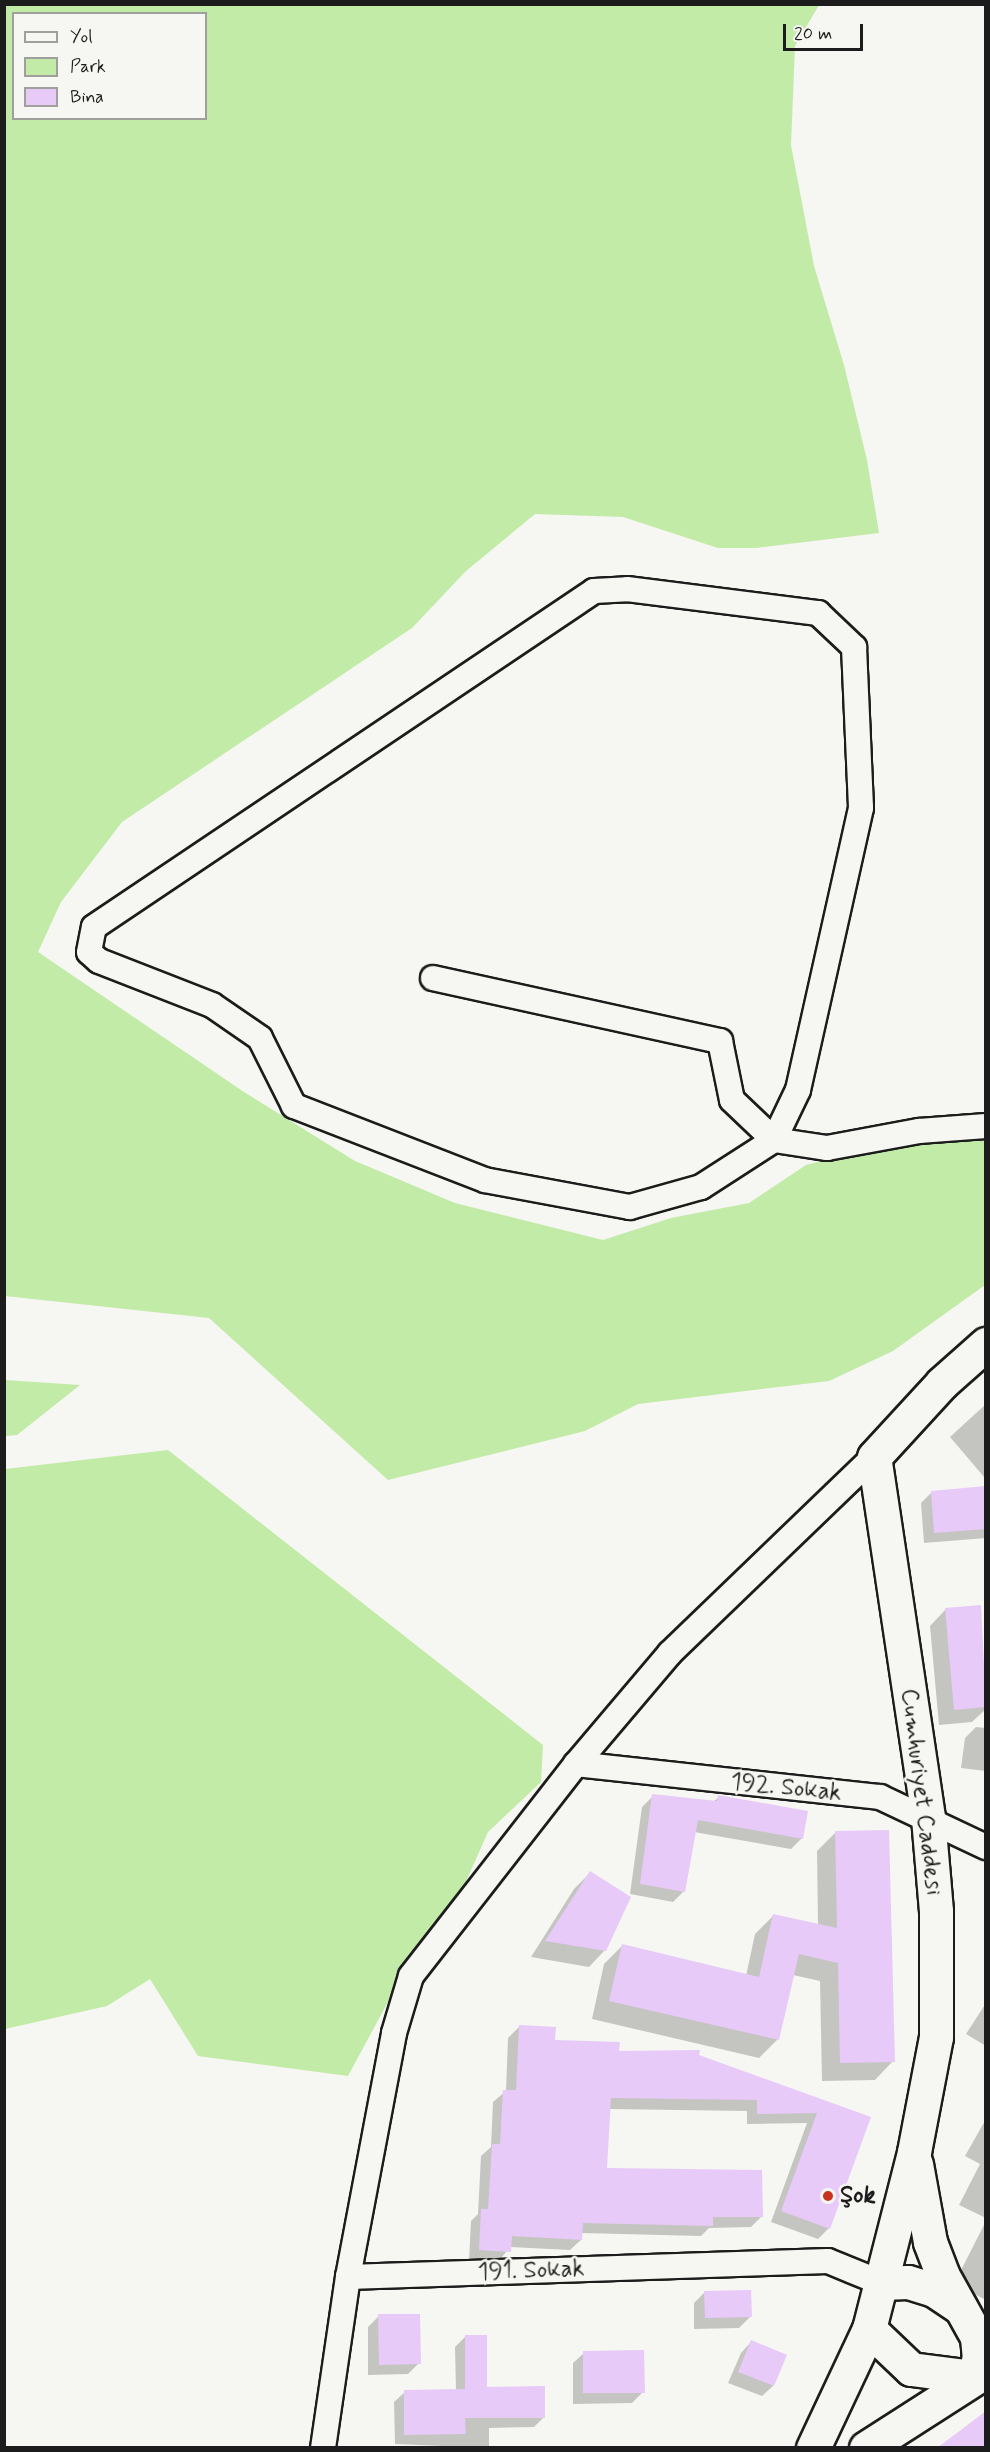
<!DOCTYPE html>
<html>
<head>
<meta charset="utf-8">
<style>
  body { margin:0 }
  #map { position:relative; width:990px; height:2452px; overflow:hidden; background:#f6f6f2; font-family:Mynerve,sans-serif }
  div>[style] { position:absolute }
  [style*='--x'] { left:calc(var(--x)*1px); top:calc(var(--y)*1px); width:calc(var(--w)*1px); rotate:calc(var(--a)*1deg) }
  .green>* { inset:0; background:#c2eba7 }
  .shadow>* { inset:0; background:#0003 }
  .building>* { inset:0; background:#e7caf8 }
  .roads { filter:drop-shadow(2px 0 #1c1c1c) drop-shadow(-2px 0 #1c1c1c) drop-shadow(0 2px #1c1c1c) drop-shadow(0 -2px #1c1c1c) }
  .street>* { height:24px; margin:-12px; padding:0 12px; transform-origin:12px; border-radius:12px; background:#f6f6f2 }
  .secondary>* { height:33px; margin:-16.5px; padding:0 16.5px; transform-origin:16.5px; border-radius:16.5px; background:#f6f6f2 }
  .dots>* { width:16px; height:16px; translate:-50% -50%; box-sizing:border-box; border:3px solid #f6f6f2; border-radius:50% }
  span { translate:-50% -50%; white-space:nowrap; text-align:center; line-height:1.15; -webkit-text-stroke:5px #f6f6f2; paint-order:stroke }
  .street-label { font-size:24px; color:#1c1c1c }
  .poi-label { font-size:24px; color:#1c1c1c; font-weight:700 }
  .left { translate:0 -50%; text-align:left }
  .frame { position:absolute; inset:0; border:6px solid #1c1c1c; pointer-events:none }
  .legend { position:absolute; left:12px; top:12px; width:195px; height:108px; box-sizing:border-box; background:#f6f6f2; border:2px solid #9f9f9c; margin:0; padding:8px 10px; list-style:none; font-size:18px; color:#1c1c1c }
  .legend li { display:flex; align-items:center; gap:12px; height:30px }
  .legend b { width:30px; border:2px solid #9f9f9c }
  .scale { position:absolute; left:783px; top:24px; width:80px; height:27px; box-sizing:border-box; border:3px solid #1c1c1c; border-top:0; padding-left:8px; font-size:18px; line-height:21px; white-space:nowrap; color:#1c1c1c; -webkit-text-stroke:4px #f6f6f2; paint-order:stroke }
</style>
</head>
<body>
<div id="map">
  <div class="green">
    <div style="clip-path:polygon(evenodd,5px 5px,819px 5px,795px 46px,791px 145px,814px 266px,844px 365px,867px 460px,879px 533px,756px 548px,718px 548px,623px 517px,535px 514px,466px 571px,412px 628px,122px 822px,61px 902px,38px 952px,244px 1092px,355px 1161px,455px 1203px,603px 1240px,671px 1218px,749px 1203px,806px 1165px,894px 1142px,985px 1139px,985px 1285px,893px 1351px,829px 1381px,638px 1404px,585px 1431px,388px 1480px,209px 1318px,5px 1296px,5px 5px,14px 14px,206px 14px,206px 118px,14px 118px,14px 14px)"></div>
    <div style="clip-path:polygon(5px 1380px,80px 1385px,17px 1435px,5px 1436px)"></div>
    <div style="clip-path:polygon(168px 1450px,543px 1745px,541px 1782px,488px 1832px,456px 1904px,423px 1937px,348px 2076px,198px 2056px,150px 1979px,107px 2006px,5px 2029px,5px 1469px)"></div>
  </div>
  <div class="shadow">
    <div style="clip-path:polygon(986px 1404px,986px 1476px,984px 1477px,950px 1437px)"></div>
    <div style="clip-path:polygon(986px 1488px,986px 1538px,924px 1543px,921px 1503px,932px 1492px)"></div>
    <div style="clip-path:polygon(979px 1607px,986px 1709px,972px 1722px,939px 1725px,930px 1626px,946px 1609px)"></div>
    <div style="clip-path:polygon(976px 1727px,986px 1728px,986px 1771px,961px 1768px,965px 1738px)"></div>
    <div style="clip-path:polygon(653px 1796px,713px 1802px,719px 1797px,802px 1838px,791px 1849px,694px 1832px,684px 1891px,673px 1902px,630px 1894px,642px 1807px)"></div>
    <div style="clip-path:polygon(835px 1833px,893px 2061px,875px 2080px,822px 2081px,820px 1981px,793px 1975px,778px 2039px,759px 2058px,592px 2019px,604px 1964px,623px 1945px,746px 1976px,755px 1934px,774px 1915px,818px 1925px,817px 1851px)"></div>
    <div style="clip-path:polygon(590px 1873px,605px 1950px,589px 1967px,531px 1957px,574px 1889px)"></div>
    <div style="clip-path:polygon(986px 2003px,986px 2046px,966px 2034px)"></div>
    <div style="clip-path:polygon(519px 2027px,553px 2041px,618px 2052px,697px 2056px,869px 2118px,829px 2228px,818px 2239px,771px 2222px,807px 2123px,747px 2124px,747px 2111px,609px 2109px,606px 2170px,762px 2216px,751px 2227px,709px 2228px,701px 2236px,581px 2233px,581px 2240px,570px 2250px,510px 2247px,498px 2262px,469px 2261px,471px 2221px,478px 2214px,481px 2156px,491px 2147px,493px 2102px,506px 2091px,508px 2038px)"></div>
    <div style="clip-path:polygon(986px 2119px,986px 2218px,959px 2205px,980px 2164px,965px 2156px)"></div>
    <div style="clip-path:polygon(986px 2221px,986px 2300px,954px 2284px)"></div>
    <div style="clip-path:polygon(705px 2292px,750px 2317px,739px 2328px,694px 2329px,694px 2303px)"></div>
    <div style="clip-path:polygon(379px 2316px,419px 2363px,408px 2374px,368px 2375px,368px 2327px)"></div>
    <div style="clip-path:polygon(465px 2337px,486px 2389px,544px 2417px,534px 2427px,489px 2428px,489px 2448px,395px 2444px,394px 2402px,405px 2392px,456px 2391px,455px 2347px)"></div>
    <div style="clip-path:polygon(751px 2342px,773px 2386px,762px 2396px,728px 2383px,741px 2353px)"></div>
    <div style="clip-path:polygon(584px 2353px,643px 2392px,632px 2403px,573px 2404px,573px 2363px)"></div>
  </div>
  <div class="building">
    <div style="clip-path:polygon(986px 1486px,986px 1529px,934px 1533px,931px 1491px)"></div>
    <div style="clip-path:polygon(981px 1605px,986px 1707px,954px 1710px,945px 1608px)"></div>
    <div style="clip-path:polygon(652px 1794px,717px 1801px,718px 1795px,808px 1811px,803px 1839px,698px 1820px,685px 1892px,640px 1884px)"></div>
    <div style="clip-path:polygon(889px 1830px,895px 2062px,840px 2063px,838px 1963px,799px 1954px,779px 2040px,609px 2001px,622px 1944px,759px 1977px,773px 1914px,837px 1928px,835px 1831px)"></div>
    <div style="clip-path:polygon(590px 1871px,631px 1897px,606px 1951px,545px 1941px)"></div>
    <div style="clip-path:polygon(519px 2025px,556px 2027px,555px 2040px,620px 2042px,619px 2051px,700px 2050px,699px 2055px,871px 2117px,830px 2229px,781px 2211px,817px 2113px,757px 2114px,757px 2100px,611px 2098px,607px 2168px,762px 2170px,763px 2217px,713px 2217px,713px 2226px,583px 2223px,582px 2240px,512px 2236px,511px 2252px,479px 2250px,481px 2209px,488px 2209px,492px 2144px,500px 2144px,503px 2090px,516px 2090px)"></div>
    <div style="clip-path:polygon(751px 2290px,752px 2317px,705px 2318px,704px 2291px)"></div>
    <div style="clip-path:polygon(378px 2314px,420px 2314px,421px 2364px,379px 2365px)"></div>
    <div style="clip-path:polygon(465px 2335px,487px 2335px,487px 2387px,545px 2386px,545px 2418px,465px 2418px,466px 2434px,404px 2435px,404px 2390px,465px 2389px)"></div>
    <div style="clip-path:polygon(751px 2340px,787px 2355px,774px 2386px,738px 2372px)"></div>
    <div style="clip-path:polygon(644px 2350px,645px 2393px,583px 2393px,583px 2351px)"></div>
    <div style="clip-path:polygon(986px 2411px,986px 2448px,937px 2448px)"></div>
  </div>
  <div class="roads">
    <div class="street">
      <div style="--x:627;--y:589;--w:193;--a:7.2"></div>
      <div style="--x:818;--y:613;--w:50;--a:43.4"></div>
      <div style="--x:854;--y:647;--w:161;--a:87.5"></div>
      <div style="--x:861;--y:808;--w:289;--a:102.6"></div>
      <div style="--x:798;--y:1090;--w:55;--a:115.6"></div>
      <div style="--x:774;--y:1140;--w:87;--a:147.2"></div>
      <div style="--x:701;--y:1187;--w:74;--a:164.3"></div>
      <div style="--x:630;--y:1207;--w:147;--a:-169.5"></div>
      <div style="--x:485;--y:1180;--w:205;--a:-158.8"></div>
      <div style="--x:294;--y:1106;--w:76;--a:-116.6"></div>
      <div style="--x:260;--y:1038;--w:58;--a:-145.5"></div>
      <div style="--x:212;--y:1005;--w:121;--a:-158.7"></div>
      <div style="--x:99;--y:961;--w:13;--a:-138"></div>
      <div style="--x:89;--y:952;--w:25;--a:-79"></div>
      <div style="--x:94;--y:927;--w:602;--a:-33.9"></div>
      <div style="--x:594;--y:591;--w:33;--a:-3"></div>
      <div style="--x:433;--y:978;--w:294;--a:12.4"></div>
      <div style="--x:720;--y:1041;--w:60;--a:78.5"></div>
      <div style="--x:732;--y:1100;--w:58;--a:43.6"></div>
      <div style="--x:774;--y:1140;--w:54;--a:8.6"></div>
      <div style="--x:827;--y:1148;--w:94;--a:-10.5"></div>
      <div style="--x:919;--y:1131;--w:67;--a:-4.3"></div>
      <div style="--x:576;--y:1764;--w:306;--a:6.2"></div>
      <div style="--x:880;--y:1797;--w:117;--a:25.3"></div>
      <div style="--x:348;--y:2277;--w:248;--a:-79.3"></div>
      <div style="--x:394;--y:2033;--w:59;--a:-73.4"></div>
      <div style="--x:411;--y:1976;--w:269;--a:-52.1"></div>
      <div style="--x:576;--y:1764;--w:145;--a:-49.7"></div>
      <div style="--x:670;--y:1653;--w:283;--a:-43.9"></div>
      <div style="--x:323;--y:2448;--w:173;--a:-81.7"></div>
      <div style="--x:348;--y:2277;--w:480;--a:-1.9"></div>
      <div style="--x:828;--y:2261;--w:58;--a:22.2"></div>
    </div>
    <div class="secondary">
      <div style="--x:916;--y:2164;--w:79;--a:79.8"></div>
      <div style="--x:930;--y:2242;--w:34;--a:69"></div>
      <div style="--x:942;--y:2274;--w:72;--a:60.9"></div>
      <div style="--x:977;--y:2337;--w:21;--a:85"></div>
      <div style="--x:979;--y:2358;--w:20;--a:108"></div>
      <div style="--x:882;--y:2283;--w:26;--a:-2"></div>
      <div style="--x:908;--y:2282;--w:27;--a:17"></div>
      <div style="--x:934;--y:2290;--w:32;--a:34"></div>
      <div style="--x:869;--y:2329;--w:58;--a:43.6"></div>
      <div style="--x:911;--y:2369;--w:63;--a:7.4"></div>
      <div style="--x:813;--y:2448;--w:132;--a:-64.8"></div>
      <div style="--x:869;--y:2329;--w:183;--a:-75.7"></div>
      <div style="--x:914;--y:2152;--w:117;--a:-79.2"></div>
      <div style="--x:936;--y:2037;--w:126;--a:-90"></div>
      <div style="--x:936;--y:1911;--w:94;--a:-94.9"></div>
      <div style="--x:928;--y:1817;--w:364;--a:-98.5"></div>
      <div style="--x:874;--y:1457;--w:100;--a:-47.4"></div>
      <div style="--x:942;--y:1383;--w:59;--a:-41.6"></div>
      <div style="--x:866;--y:2448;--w:143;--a:-32.7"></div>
    </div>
  </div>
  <div class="dots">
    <div style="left:828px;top:2196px;background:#c8321e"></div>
  </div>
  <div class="street-label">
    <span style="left:786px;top:1788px;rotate:6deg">192. Sokak</span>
    <span style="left:921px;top:1792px;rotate:83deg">Cumhuriyet Caddesi</span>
    <span style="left:531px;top:2271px;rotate:-2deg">191. Sokak</span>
  </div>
  <div class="poi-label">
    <span class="left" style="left:840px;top:2196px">Şok</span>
  </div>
  <div class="frame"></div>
  <ul class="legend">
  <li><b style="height:8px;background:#f6f6f2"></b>Yol</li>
  <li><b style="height:16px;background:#c2eba7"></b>Park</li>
  <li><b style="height:16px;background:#e7caf8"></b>Bina</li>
  </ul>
  <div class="scale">20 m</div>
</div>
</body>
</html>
